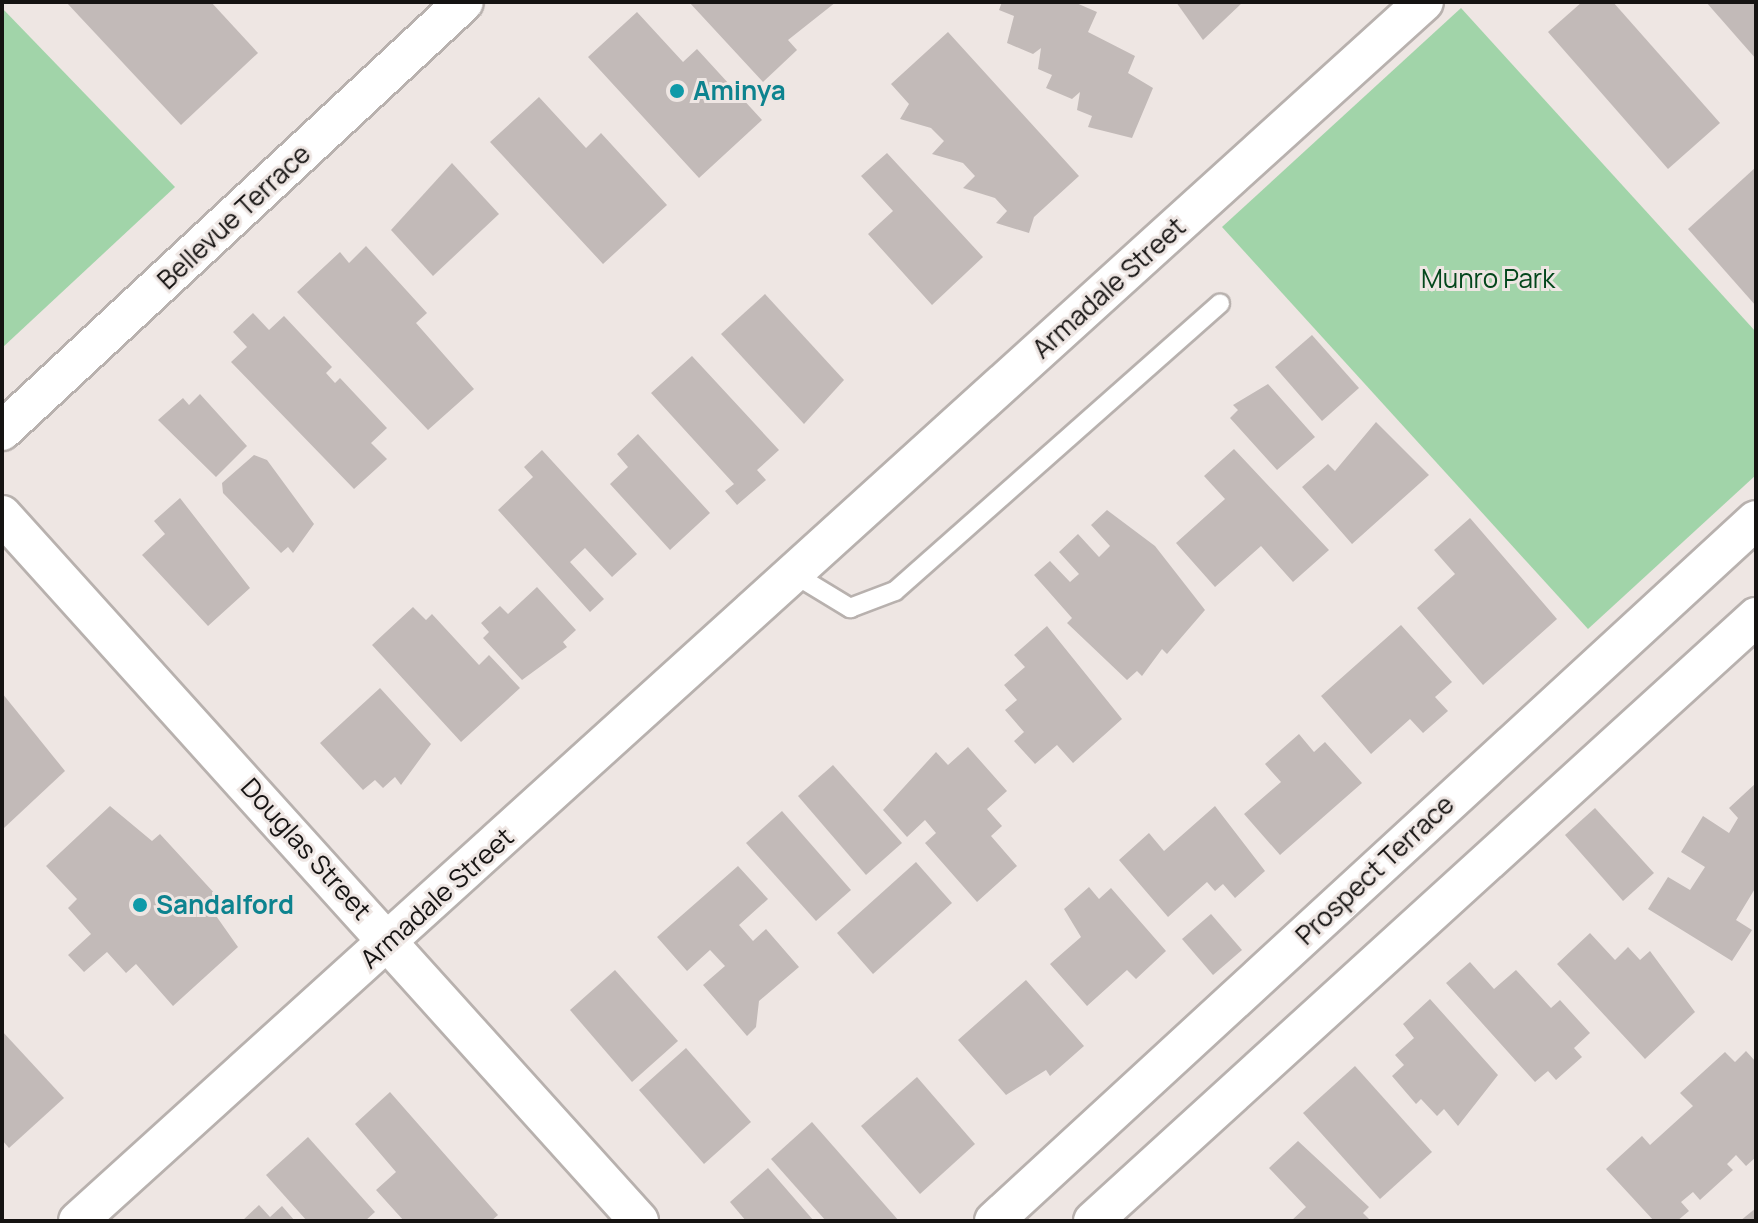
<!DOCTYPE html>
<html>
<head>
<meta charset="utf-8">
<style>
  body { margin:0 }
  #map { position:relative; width:1758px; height:1223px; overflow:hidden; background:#eee6e3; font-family:Manrope,sans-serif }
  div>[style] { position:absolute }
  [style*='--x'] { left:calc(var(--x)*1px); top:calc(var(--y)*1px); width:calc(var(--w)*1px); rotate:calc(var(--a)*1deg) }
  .green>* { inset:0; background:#a1d4a9 }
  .building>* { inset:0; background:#c2bab8 }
  .roads { filter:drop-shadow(2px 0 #b8b1ae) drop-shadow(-2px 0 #b8b1ae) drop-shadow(0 2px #b8b1ae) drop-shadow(0 -2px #b8b1ae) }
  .service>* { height:18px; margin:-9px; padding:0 9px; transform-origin:9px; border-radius:9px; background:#fff }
  .minor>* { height:38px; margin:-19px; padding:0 19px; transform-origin:19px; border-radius:19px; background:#fff }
  .dots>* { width:22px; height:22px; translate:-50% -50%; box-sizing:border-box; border:4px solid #eee6e3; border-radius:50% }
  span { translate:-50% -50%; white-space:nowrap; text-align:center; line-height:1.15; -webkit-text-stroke:6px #eee6e3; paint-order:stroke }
  .culture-label { font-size:26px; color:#0d838f; font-weight:700 }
  .left { translate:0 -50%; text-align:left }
  .street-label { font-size:26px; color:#151312 }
  .park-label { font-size:26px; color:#04471c }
  .frame { position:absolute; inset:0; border:4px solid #151312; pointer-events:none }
</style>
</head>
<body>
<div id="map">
  <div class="green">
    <div style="clip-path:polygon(2px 8px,175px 187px,2px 348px)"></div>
    <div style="clip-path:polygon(1461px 8px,1756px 332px,1756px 475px,1588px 629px,1222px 227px)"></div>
  </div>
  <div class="building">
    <div style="clip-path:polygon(66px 2px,211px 2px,258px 53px,181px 125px)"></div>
    <div style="clip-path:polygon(689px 2px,836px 2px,788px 40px,797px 50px,763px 82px)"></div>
    <div style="clip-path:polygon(1002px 2px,1074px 2px,1097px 12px,1088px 32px,1135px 56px,1128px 73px,1153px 88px,1132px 138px,1088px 127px,1092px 116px,1077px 110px,1080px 92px,1072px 99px,1046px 88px,1052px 75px,1038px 69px,1041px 48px,1033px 54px,1007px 43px,1014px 16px,999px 10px)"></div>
    <div style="clip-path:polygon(1176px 2px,1243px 2px,1203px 40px)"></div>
    <div style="clip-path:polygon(1582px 2px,1613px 2px,1720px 123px,1668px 169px,1548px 32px)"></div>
    <div style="clip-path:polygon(1706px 2px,1756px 2px,1756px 59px)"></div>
    <div style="clip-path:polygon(637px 12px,683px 62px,697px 49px,762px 120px,699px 178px,588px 57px)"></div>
    <div style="clip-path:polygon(948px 32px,1079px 176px,1034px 217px,1029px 233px,996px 223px,1007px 211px,995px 198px,963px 188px,975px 176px,963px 163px,932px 154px,944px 141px,931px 128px,900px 119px,909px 104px,891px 84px)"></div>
    <div style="clip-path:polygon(539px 97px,586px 148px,601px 133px,667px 205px,603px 264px,490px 142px)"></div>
    <div style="clip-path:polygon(887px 153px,983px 257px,932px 305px,868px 234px,893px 211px,861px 176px)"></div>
    <div style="clip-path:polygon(452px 163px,499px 214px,433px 276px,391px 230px)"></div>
    <div style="clip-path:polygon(1756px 167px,1756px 306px,1688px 229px)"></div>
    <div style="clip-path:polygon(366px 246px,427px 313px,416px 323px,474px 389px,428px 430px,297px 292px,340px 252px,349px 263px)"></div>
    <div style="clip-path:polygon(765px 294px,844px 380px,804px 424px,721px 334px)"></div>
    <div style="clip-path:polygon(253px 313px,269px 330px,284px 316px,332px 367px,326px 373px,335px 383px,340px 378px,387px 428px,371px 443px,387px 459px,354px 489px,231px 362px,247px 347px,233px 332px)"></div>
    <div style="clip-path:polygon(1312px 335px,1359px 388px,1322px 421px,1275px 367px)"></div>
    <div style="clip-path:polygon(692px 356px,779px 450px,757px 470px,766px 480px,737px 505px,725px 491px,734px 484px,651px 393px)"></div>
    <div style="clip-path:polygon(1268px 384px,1315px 437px,1277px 470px,1230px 418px,1238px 410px,1233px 405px)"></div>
    <div style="clip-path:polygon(200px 394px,247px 446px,216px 477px,158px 420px,183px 398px,189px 405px)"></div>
    <div style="clip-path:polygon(1376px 422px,1429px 475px,1352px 544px,1302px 487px,1328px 464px,1335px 471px)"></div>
    <div style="clip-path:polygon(638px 434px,710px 513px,670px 550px,610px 484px,628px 467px,617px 454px)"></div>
    <div style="clip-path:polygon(1234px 449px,1329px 550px,1293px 582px,1261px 546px,1215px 587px,1176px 543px,1225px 499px,1204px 476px)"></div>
    <div style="clip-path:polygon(542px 450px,637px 554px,612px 577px,585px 548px,570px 562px,604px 599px,590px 612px,498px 510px,533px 477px,524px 467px)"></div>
    <div style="clip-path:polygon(254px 455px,267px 460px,314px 524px,293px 553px,288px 547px,281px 553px,223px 493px,222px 483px)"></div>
    <div style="clip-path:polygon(180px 498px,250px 588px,208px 626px,142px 555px,165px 534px,154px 521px)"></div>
    <div style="clip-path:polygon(1107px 510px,1155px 546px,1205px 610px,1167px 654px,1162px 649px,1142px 676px,1137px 671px,1127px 680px,1067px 623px,1072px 618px,1034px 575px,1050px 561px,1070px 582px,1079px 574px,1059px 552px,1078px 534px,1099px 557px,1110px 546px,1091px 525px)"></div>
    <div style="clip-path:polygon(1470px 518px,1557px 619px,1483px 685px,1417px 608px,1455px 574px,1434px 550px)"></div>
    <div style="clip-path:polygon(537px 587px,576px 630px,563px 642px,567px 647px,522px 680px,483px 638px,489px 632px,481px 623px,500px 606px,508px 614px)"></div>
    <div style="clip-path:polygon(413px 607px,426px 620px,432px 614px,479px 665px,489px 655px,520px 688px,461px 742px,372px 645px)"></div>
    <div style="clip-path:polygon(1401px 625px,1452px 682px,1435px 697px,1448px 711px,1423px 733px,1410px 719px,1371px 754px,1321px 696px)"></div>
    <div style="clip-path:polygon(1047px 626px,1122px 719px,1073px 763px,1057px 745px,1035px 764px,1014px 741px,1024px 732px,1005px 710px,1017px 700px,1004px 685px,1025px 667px,1014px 655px)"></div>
    <div style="clip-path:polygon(380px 688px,431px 744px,401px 785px,395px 777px,383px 788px,375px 780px,363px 790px,320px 743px)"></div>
    <div style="clip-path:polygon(2px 693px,65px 771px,4px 828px,2px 826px)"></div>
    <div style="clip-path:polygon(1299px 734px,1314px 752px,1325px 742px,1362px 783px,1280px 855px,1244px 814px,1281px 782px,1265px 764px)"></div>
    <div style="clip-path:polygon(968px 747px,1007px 791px,987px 809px,1002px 826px,991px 836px,1017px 866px,977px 902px,925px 843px,936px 833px,925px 820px,907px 837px,883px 810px,936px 752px,948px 765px)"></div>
    <div style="clip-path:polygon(833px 765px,902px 843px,866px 875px,798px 796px)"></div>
    <div style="clip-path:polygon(1756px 783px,1756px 887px,1736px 920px,1752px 930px,1732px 961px,1648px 909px,1668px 877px,1690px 890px,1705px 867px,1681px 852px,1703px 816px,1729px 833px,1738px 818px,1729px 808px)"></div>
    <div style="clip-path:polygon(110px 806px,152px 841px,160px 834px,216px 895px,207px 903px,238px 947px,173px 1006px,136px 964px,126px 973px,107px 952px,84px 972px,68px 955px,91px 934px,68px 908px,77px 899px,46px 866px)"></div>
    <div style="clip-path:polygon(1215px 806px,1265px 871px,1235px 898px,1223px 884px,1215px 891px,1207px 882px,1168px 917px,1119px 860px,1149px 833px,1164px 851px)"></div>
    <div style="clip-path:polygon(1595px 808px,1654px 873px,1623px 901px,1565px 835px)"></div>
    <div style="clip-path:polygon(782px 811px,851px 890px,816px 921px,746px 843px)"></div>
    <div style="clip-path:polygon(916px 862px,952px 903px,873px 974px,837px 933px)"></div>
    <div style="clip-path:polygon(738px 866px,768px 899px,739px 925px,753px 941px,766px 929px,799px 967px,759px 1001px,756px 1027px,747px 1036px,703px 985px,725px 966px,710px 950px,687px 971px,657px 937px)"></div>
    <div style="clip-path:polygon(1089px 887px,1099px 899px,1111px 888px,1166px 951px,1136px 979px,1127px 970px,1087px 1006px,1050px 964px,1081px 937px,1064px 909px)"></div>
    <div style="clip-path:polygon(1211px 914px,1242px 950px,1213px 975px,1182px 939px)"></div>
    <div style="clip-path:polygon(1590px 933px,1615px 960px,1628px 947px,1640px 960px,1650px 951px,1695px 1012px,1645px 1059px,1557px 964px)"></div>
    <div style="clip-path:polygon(1470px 962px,1494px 989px,1516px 970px,1551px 1008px,1560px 1000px,1590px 1033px,1574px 1048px,1582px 1057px,1556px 1080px,1548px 1071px,1535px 1082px,1446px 983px)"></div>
    <div style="clip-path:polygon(615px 970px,678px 1041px,632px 1082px,570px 1010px)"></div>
    <div style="clip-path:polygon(1026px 980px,1084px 1046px,1050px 1076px,1046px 1070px,1006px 1095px,958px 1040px)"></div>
    <div style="clip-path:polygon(1430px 999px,1498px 1075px,1458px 1126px,1444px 1109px,1437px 1116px,1421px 1099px,1416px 1104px,1392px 1076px,1404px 1065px,1395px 1055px,1414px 1038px,1403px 1024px)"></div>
    <div style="clip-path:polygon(2px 1031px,64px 1098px,9px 1148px,2px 1140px)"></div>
    <div style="clip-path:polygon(686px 1048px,751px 1122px,704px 1164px,639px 1090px)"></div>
    <div style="clip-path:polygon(1746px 1051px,1756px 1062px,1756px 1157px,1746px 1166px,1736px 1155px,1727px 1164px,1733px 1170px,1700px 1200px,1693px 1192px,1681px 1202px,1689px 1211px,1677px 1221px,1654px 1221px,1606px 1169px,1642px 1136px,1650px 1145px,1693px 1106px,1680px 1093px,1725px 1052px,1735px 1062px)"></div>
    <div style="clip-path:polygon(1355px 1066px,1432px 1152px,1380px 1199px,1303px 1113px)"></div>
    <div style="clip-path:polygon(917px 1077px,975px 1144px,920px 1194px,861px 1126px)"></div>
    <div style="clip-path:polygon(390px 1092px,498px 1215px,491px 1221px,404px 1221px,376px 1190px,396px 1172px,355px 1124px)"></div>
    <div style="clip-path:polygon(812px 1122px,899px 1221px,826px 1221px,771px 1159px)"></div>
    <div style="clip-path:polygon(308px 1137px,375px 1212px,365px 1221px,307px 1221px,266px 1175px)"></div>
    <div style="clip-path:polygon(1298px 1141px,1369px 1207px,1363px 1213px,1371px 1221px,1291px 1221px,1306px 1207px,1269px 1168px)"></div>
    <div style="clip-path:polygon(768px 1168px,814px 1221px,746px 1221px,730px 1202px)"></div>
    <div style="clip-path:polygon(259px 1205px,270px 1217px,282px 1206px,295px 1221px,242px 1221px)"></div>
    <div style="clip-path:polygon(1756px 1208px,1756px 1221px,1740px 1221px)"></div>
  </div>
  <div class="roads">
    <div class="service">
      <div style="--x:794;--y:574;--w:66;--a:31.3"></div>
      <div style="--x:850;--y:608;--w:48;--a:-20.7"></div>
      <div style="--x:895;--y:591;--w:434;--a:-41.5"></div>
    </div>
    <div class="minor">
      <div style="--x:2;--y:431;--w:630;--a:-42.88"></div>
      <div style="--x:2;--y:515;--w:951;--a:47.94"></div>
      <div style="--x:78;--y:1221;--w:1816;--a:-42.17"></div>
      <div style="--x:994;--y:1221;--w:1035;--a:-42.61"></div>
      <div style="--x:1093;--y:1221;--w:897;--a:-42.33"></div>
    </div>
  </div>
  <div class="dots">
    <div style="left:677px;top:91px;background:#0f9aa8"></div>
    <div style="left:140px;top:905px;background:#0f9aa8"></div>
  </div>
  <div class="culture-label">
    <span class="left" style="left:693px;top:91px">Aminya</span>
    <span class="left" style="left:156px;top:905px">Sandalford</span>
  </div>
  <div class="street-label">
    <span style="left:234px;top:217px;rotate:-43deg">Bellevue Terrace</span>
    <span style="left:1109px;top:288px;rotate:-42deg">Armadale Street</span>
    <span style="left:306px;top:849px;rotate:48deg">Douglas Street</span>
    <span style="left:1375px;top:870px;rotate:-43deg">Prospect Terrace</span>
    <span style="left:437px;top:898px;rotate:-42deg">Armadale Street</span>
  </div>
  <div class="park-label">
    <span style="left:1488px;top:279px">Munro Park</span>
  </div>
  <div class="frame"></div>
</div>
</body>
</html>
